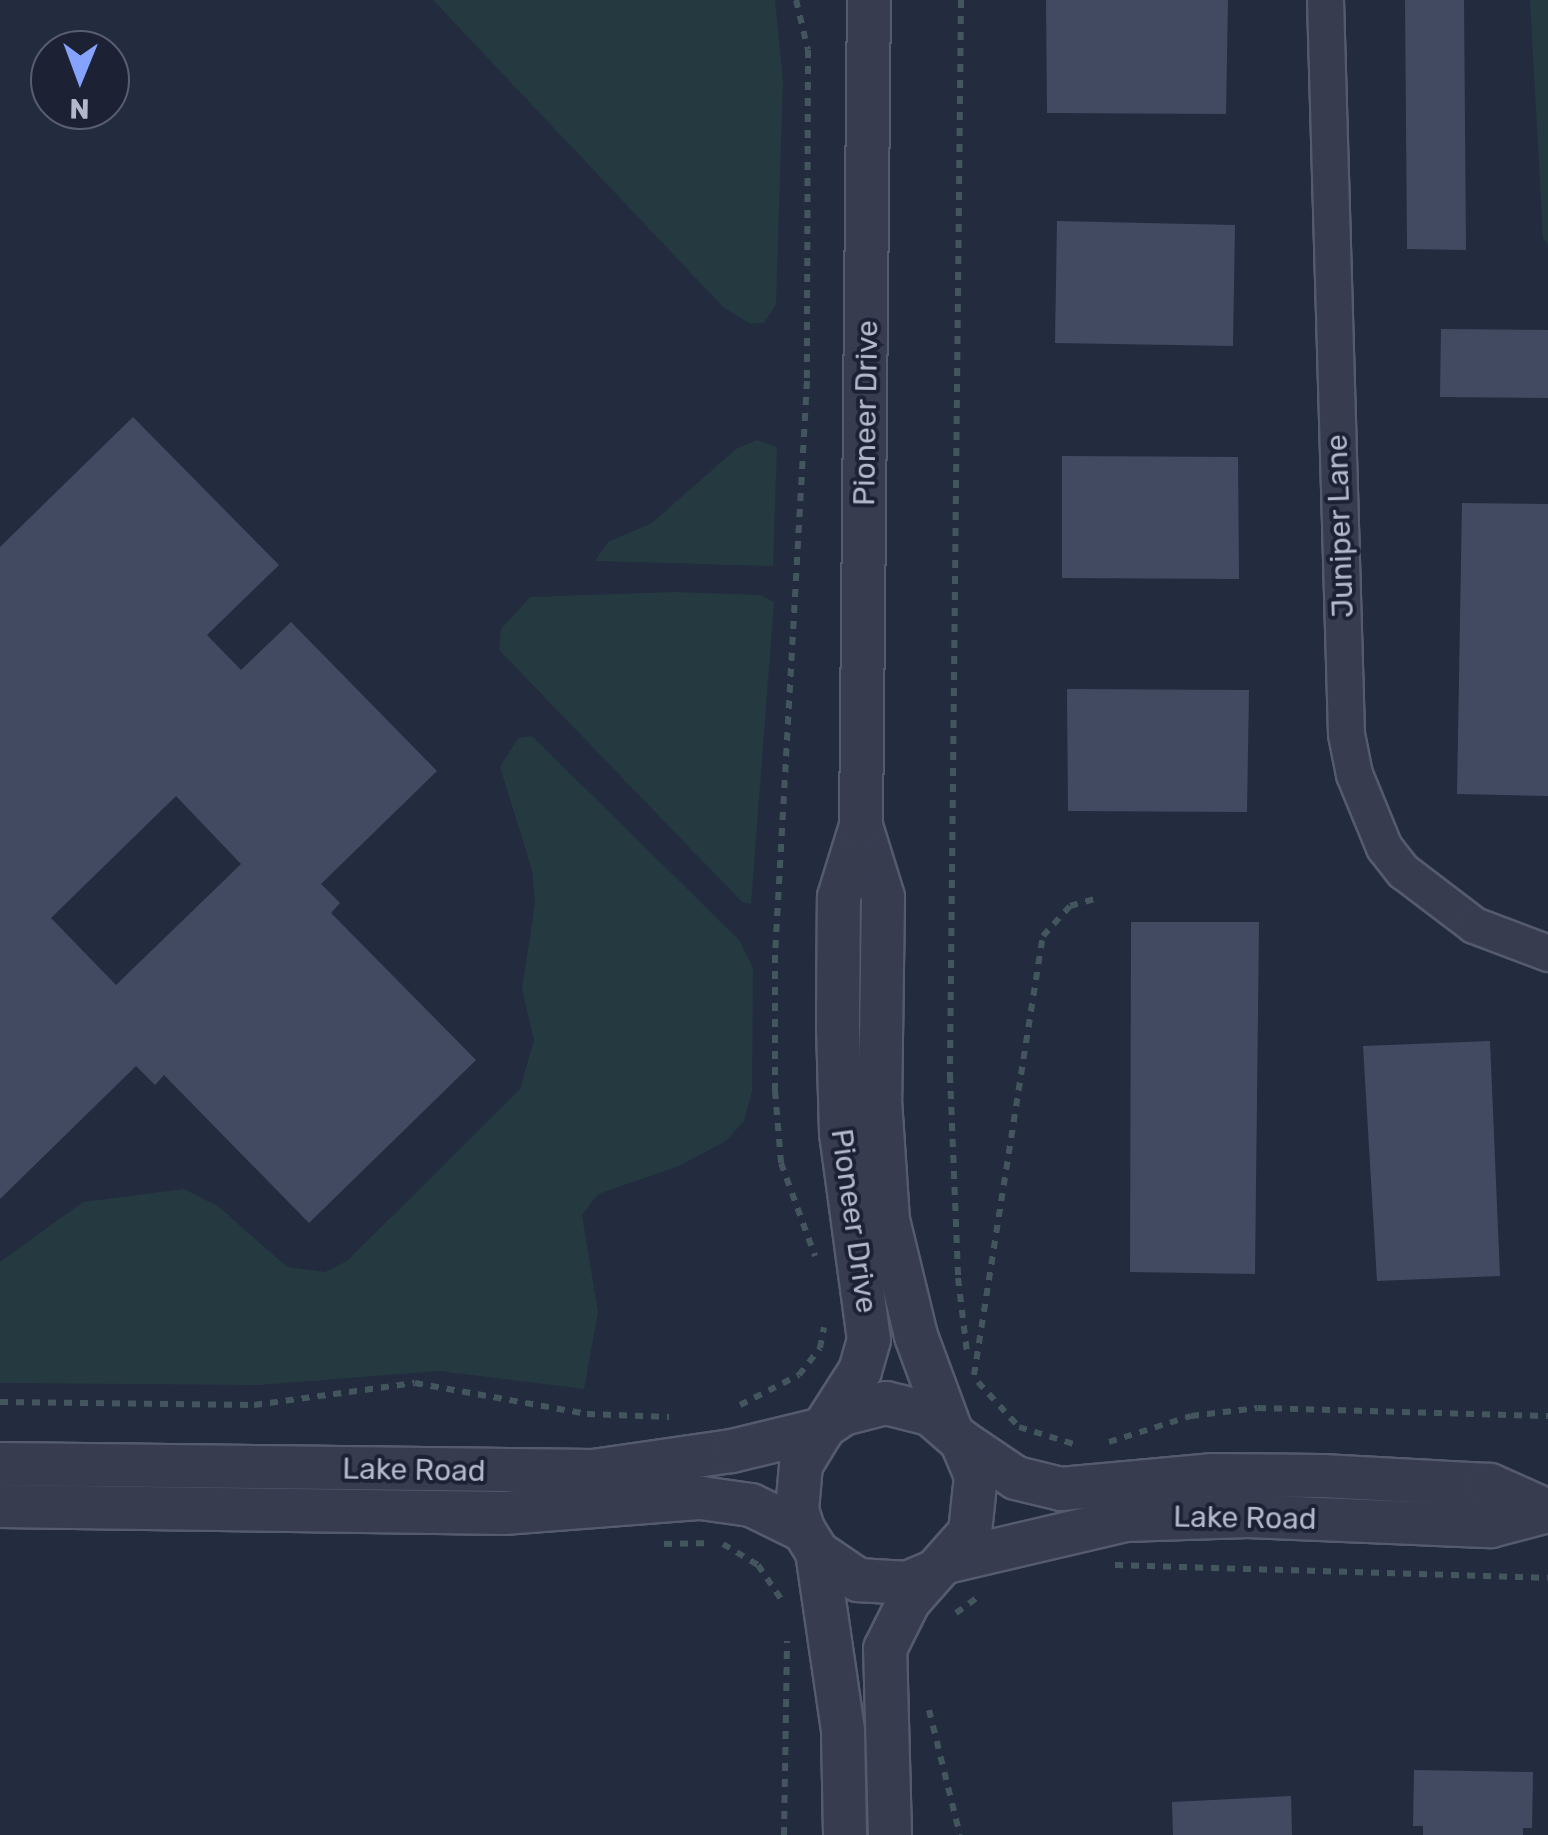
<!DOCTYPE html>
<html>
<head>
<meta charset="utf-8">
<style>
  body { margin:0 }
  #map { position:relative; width:1548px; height:1835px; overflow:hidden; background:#232b3f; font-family:Rubik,sans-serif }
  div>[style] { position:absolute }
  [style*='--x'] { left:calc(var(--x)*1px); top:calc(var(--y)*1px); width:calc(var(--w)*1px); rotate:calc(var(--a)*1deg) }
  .green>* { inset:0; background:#253940 }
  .building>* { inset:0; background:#414a61 }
  .path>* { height:6px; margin-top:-3px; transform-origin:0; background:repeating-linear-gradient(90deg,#43565d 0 8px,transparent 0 16px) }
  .roads { filter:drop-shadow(2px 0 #555b6d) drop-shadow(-2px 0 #555b6d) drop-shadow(0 2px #555b6d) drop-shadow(0 -2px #555b6d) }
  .minor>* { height:35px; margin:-17.5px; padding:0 17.5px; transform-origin:17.5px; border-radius:17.5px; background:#373d4f }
  .tertiary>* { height:42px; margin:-21px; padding:0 21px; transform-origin:21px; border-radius:21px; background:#373d4f }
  span { translate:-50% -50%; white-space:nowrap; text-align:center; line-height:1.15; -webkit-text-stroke:8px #1c2234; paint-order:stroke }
  .street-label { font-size:30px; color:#b3b8ca }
  .north { position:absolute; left:30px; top:30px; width:100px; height:100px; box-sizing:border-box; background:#1c2234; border:2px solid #585e70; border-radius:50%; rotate:181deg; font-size:28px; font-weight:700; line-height:40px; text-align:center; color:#b3b8ca }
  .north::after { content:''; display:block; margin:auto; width:35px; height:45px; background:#85a2fd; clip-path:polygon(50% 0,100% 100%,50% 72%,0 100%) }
</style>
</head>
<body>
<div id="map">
  <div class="green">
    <div style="clip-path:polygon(433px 0,775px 0,783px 80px,776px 304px,764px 323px,751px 324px,724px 308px)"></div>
    <div style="clip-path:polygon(1530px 0,1548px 0,1548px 245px,1543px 238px)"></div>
    <div style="clip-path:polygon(757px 440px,777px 447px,773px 566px,595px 561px,608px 542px,652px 523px,736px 449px)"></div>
    <div style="clip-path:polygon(674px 592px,761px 595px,774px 602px,751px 904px,742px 902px,499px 650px,501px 629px,530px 597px)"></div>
    <div style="clip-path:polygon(532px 736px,739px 940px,753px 968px,752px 1091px,744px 1121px,726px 1141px,679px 1166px,598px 1194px,582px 1215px,598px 1312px,584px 1389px,439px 1371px,259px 1385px,0 1383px,0 1262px,83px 1202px,184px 1189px,219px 1207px,287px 1267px,325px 1272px,347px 1261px,520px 1089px,534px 1040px,522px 989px,535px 903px,532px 870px,500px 767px,518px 738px)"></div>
  </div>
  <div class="building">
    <div style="clip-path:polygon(1046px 0,1228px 0,1226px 114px,1047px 113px)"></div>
    <div style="clip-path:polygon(1405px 0,1464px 0,1466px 250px,1407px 249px)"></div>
    <div style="clip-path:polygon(1057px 221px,1235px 225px,1233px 346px,1055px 343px)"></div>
    <div style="clip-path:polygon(1441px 329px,1548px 330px,1548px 398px,1440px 397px)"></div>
    <div style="clip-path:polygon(evenodd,133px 417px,279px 565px,207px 635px,241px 670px,291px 622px,437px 771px,321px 884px,340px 903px,331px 913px,476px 1060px,309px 1223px,164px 1075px,155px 1085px,136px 1066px,0 1199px,0 547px,133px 417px,176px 796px,241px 864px,116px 985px,51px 918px,176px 796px)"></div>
    <div style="clip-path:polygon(1062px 456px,1238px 457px,1239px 579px,1062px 578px)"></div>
    <div style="clip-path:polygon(1462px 503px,1548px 504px,1548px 796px,1457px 794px)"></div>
    <div style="clip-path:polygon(1067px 689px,1249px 690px,1247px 812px,1068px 811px)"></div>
    <div style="clip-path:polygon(1131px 922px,1259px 922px,1255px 1274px,1130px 1272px)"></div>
    <div style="clip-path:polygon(1490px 1041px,1500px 1276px,1377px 1281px,1363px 1046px)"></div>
    <div style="clip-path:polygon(1414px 1770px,1533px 1772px,1532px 1828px,1523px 1828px,1523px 1835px,1423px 1835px,1423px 1826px,1413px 1826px)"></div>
    <div style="clip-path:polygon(1291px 1796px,1292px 1835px,1173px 1835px,1172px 1802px)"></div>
  </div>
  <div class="path">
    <div style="--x:796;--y:0;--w:51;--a:76.5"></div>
    <div style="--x:808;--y:50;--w:331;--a:90.2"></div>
    <div style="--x:807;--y:381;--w:575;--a:93.19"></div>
    <div style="--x:775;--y:955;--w:136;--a:90"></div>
    <div style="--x:775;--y:1091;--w:72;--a:85.2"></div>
    <div style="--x:781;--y:1163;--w:99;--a:69.9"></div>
    <div style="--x:961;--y:0;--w:1075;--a:90.59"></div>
    <div style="--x:950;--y:1075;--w:203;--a:87.7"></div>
    <div style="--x:958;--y:1278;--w:75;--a:83.1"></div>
    <div style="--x:974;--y:1375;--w:444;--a:-81.1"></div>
    <div style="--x:1043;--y:936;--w:40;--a:-48"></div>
    <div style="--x:1070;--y:906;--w:25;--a:-16"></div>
    <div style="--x:978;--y:1382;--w:61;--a:47.7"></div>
    <div style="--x:1019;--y:1427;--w:61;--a:17.2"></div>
    <div style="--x:0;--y:1402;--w:254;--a:0.7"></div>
    <div style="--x:254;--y:1405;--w:162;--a:-7.8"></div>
    <div style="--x:415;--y:1383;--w:175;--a:10.2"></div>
    <div style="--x:587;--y:1414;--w:82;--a:2.1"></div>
    <div style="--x:740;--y:1405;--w:66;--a:-27"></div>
    <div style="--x:799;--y:1375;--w:34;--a:-52"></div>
    <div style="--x:820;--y:1348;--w:21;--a:-79"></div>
    <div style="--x:1109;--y:1442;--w:86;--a:-17.6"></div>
    <div style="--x:1191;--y:1416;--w:67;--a:-6.8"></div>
    <div style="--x:1258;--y:1408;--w:290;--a:1.6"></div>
    <div style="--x:664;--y:1544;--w:47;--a:-1.2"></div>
    <div style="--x:723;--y:1544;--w:41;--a:31"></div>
    <div style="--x:758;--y:1565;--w:41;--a:55.9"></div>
    <div style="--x:1115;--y:1565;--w:433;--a:1.7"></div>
    <div style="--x:956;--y:1613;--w:27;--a:-36"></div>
    <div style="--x:929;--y:1710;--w:129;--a:76.1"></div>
    <div style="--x:784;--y:1835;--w:194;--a:-89.1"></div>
  </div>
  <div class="roads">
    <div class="minor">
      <div style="--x:1325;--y:0;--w:734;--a:88.36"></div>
      <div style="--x:1346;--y:734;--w:41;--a:78.7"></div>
      <div style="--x:1354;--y:774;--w:79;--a:67.7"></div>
      <div style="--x:1384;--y:847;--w:31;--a:52"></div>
      <div style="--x:1403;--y:871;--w:89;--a:37.3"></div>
      <div style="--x:1474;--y:925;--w:79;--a:20.7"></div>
    </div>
    <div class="tertiary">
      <div style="--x:861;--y:826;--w:74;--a:72.8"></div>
      <div style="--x:883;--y:897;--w:203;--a:90.8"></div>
      <div style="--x:880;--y:1100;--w:120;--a:86.2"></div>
      <div style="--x:888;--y:1220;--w:119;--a:76.4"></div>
      <div style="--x:916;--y:1336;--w:98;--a:69.7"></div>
      <div style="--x:824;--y:1427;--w:67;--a:-57.3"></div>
      <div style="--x:860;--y:1371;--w:32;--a:-74"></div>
      <div style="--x:869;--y:1340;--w:209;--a:-97.7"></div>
      <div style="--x:841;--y:1133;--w:105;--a:-91.6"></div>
      <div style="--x:838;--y:1028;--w:131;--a:-89.6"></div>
      <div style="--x:839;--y:897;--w:74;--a:-72.8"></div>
      <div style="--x:861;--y:826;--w:826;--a:-89.45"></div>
      <div style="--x:961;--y:1441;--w:66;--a:33.9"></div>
      <div style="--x:1016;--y:1478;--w:46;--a:13.7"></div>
      <div style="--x:1061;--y:1489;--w:151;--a:-5.3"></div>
      <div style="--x:1211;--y:1475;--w:111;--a:0.5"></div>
      <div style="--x:1322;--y:1476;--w:168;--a:3.1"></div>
      <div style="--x:1490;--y:1485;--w:64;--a:24.1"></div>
      <div style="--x:0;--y:1464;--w:593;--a:0.68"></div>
      <div style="--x:593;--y:1471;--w:140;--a:-8.2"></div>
      <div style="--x:732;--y:1451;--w:94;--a:-13.6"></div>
      <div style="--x:0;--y:1506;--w:504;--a:0.8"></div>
      <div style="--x:504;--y:1513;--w:198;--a:-4.4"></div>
      <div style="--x:701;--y:1498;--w:50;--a:8"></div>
      <div style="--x:751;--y:1505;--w:59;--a:26.1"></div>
      <div style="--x:817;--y:1552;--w:181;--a:81.7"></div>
      <div style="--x:843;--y:1731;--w:104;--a:88.9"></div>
      <div style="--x:946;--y:1562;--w:184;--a:-13.2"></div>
      <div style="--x:1125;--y:1520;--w:123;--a:-1.9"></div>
      <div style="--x:1248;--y:1516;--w:243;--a:2.4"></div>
      <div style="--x:1491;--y:1526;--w:59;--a:-14.7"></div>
      <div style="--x:890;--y:1835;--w:186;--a:-91.5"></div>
      <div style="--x:885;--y:1649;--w:54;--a:-63.4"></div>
      <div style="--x:909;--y:1601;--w:92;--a:-48.5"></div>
      <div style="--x:970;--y:1532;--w:56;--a:-83.9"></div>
      <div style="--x:976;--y:1476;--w:38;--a:-113"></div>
      <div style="--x:961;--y:1441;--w:41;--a:-138.9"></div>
      <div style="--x:930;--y:1414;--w:45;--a:-166"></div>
      <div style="--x:886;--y:1403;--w:44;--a:165.7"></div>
      <div style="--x:843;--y:1414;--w:23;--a:146"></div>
      <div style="--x:824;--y:1427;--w:44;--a:121.2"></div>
      <div style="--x:801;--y:1465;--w:45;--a:95.1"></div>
      <div style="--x:797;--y:1510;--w:22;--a:72"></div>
      <div style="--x:804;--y:1531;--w:25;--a:58"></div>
      <div style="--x:817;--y:1552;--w:50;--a:34.3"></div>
      <div style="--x:858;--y:1580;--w:49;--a:3.5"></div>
      <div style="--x:907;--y:1583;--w:25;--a:-23"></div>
    </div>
  </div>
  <div class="street-label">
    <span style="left:866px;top:413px;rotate:-89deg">Pioneer Drive</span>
    <span style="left:1340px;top:526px;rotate:-92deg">Juniper Lane</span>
    <span style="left:854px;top:1221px;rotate:82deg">Pioneer Drive</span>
    <span style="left:414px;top:1470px;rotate:1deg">Lake Road</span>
    <span style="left:1245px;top:1518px;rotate:1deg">Lake Road</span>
  </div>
  <div class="north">N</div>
</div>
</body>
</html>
